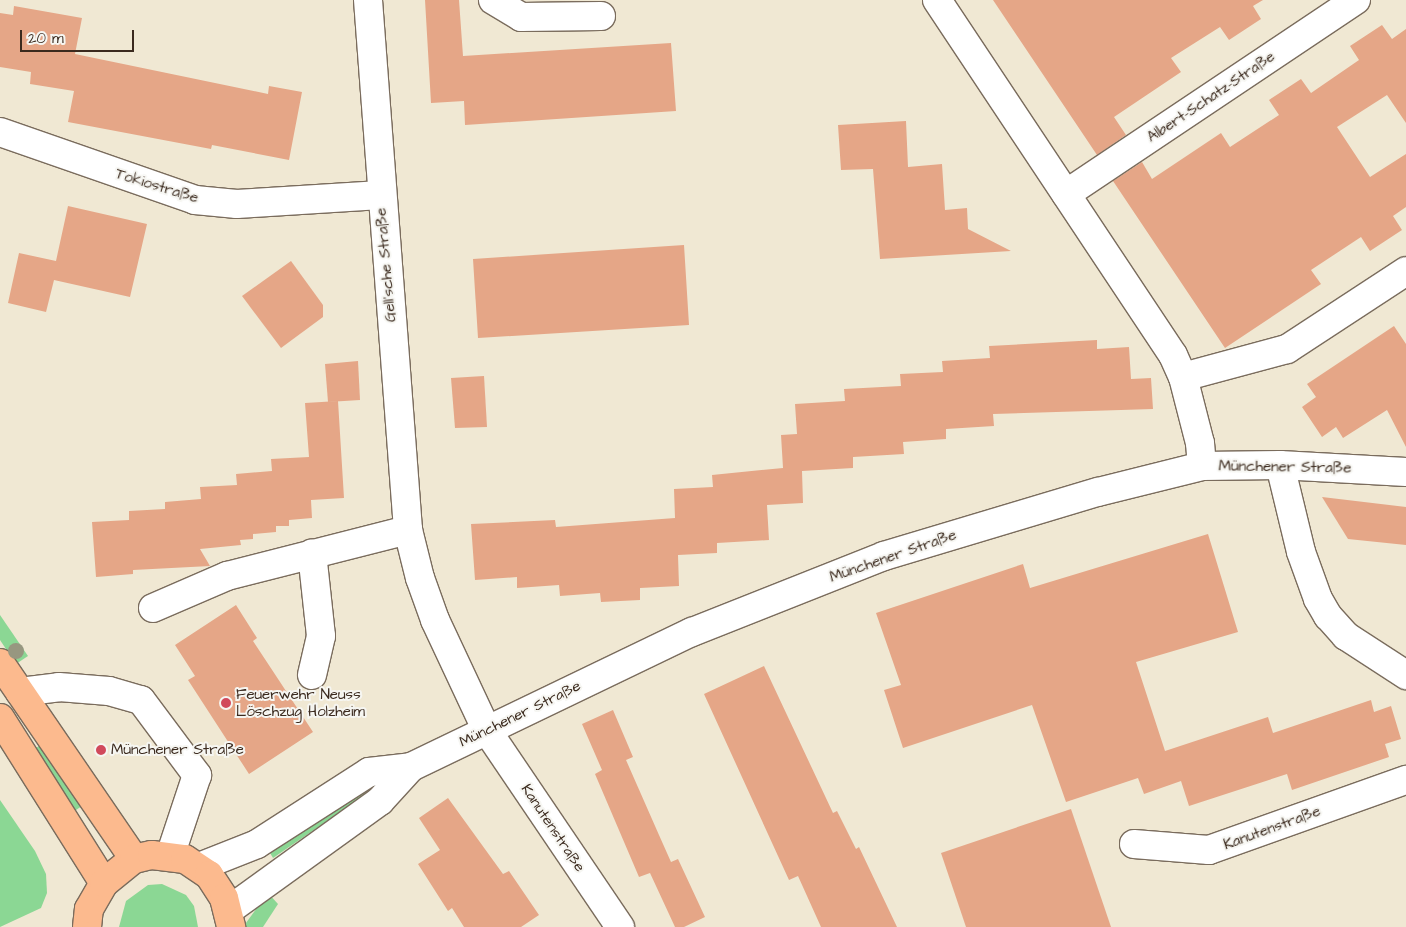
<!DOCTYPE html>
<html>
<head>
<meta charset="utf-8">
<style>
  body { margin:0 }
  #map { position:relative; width:1406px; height:927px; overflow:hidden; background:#f0e8d3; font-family:"Architects Daughter",sans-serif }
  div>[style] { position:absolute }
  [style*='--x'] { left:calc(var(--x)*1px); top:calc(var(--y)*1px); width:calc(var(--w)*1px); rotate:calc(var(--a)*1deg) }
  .green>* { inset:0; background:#8bd794 }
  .building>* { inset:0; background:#e5a687 }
  .roads { filter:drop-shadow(1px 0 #7a6c5d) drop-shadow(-1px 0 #7a6c5d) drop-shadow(0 1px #7a6c5d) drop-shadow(0 -1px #7a6c5d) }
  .minor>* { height:28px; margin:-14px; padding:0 14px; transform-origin:14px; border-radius:14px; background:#fff }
  .major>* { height:28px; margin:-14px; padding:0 14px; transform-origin:14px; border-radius:14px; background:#fcba8e }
  .trees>* { width:16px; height:16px; margin:-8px; border-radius:50%; background:#979780 }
  .dots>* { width:14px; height:14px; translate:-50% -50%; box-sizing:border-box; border:2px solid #f6f6f2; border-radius:50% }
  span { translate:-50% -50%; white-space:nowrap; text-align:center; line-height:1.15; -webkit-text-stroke:4px #f6f6f2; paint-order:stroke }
  .street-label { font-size:15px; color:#3b2a1e }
  .poi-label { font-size:15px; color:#3b2a1e }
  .left { translate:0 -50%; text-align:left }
  .scale { position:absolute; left:20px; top:30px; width:114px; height:22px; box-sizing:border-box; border:2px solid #3b2a1e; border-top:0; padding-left:6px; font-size:15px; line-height:18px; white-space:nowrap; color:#3b2a1e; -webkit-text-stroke:4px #f6f6f2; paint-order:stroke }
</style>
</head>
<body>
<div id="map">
  <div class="green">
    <div style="clip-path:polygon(0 615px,28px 656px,16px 664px,0 640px)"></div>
    <div style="clip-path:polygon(42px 744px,82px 806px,73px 812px,33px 750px)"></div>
    <div style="clip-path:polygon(373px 786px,362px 797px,273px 858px,266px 846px)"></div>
    <div style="clip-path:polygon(0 800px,35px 851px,46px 874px,47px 893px,41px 908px,0 927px)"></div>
    <div style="clip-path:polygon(162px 884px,186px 895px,194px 906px,198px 927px,119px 927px,126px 901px,148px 885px)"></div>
    <div style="clip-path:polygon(268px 893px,278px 904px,263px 927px,243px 927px)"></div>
  </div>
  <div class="building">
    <div style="clip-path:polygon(425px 0,459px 0,463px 56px,671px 43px,676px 111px,465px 125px,464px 101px,431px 103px)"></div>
    <div style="clip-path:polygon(993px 0,1263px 0,1253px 6px,1261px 19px,1229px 40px,1220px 27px,1171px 58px,1181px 72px,1114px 117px,1126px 135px,1097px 155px)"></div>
    <div style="clip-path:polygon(14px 6px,82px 18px,75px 54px,268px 94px,269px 86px,302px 92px,289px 160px,212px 145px,211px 149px,68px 122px,74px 91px,30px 84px,31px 72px,0 67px,0 13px,13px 15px)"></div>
    <div style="clip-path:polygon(1382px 25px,1392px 39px,1406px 29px,1406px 123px,1387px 95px,1337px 127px,1370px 177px,1406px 154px,1406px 207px,1393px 216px,1402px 230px,1370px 251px,1361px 237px,1311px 270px,1321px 284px,1225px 348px,1113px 181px,1142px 162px,1152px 179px,1221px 133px,1230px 147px,1279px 115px,1269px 100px,1301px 79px,1311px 93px,1359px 60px,1350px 46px)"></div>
    <div style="clip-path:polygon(906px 121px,908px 167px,942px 164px,945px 210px,967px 208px,968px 229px,1011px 251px,880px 259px,873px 169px,841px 170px,838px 125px)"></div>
    <div style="clip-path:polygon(68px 206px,147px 224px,130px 297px,54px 280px,46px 312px,8px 303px,19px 253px,56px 261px)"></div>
    <div style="clip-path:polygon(684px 245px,689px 325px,478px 338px,473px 259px)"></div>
    <div style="clip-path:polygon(291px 261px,323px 305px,323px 317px,281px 348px,242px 296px)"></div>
    <div style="clip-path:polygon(1394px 326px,1406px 344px,1406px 447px,1387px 410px,1343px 438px,1336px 427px,1322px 437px,1302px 407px,1316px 397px,1307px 384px)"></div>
    <div style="clip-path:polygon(1097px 340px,1097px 349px,1129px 347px,1131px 379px,1151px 378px,1153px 409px,993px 414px,994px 426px,946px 429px,946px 439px,903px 442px,904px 454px,853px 457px,853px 468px,802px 471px,803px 503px,767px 505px,769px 540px,717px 543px,717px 553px,678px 555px,679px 586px,640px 588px,640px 600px,601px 602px,600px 593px,560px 596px,559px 585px,517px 588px,517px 577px,475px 580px,471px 524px,555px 520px,556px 527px,675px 518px,674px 489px,713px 487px,712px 475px,783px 468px,781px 435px,797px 434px,795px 404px,845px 401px,844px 389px,901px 386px,900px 374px,943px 372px,942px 361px,990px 358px,989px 346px)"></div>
    <div style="clip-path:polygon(358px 361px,360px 400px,328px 402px,325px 364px)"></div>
    <div style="clip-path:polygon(484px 376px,487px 427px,455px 428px,451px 378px)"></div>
    <div style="clip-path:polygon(338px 401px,344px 498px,311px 500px,312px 518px,289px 520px,289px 526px,276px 526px,276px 532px,253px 534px,253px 539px,240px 540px,241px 545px,200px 549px,210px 566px,133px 570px,133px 574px,96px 577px,92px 522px,129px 520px,129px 511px,165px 509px,165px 502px,201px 499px,200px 487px,237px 485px,236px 474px,272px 471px,271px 459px,309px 457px,305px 403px)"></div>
    <div style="clip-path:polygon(1322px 497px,1406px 507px,1406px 545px,1348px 539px)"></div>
    <div style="clip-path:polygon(1208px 534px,1238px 632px,1136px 662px,1165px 751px,1268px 717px,1273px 733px,1371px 700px,1374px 712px,1391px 706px,1401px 739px,1385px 744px,1389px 757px,1292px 790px,1287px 774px,1189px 806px,1181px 781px,1144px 794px,1138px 778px,1066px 802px,1032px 705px,903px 748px,884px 690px,901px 685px,876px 613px,1023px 564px,1030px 588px)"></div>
    <div style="clip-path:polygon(236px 605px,257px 638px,253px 641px,313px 732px,249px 774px,188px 680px,195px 676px,175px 645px)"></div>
    <div style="clip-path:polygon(764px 666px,833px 813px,837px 811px,856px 849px,859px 847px,897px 927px,821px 927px,798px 876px,789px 880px,704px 694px)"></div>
    <div style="clip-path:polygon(613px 710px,633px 757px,626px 760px,659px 835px,671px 862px,678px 859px,705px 917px,684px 927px,675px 927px,650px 873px,639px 877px,595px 774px,602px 770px,582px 724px)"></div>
    <div style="clip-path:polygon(448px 798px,503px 874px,509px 871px,539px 915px,521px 927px,464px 927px,452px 908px,448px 911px,418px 864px,440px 850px,419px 818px)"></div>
    <div style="clip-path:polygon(1071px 809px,1111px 927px,966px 927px,941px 853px)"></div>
  </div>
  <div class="roads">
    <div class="minor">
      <div style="--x:368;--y:0;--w:532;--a:85.68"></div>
      <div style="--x:408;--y:530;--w:49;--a:76"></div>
      <div style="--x:420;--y:578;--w:45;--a:70.3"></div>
      <div style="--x:435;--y:620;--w:120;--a:64.9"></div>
      <div style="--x:486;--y:729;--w:239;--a:55.9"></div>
      <div style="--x:493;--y:0;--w:33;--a:31"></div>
      <div style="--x:521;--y:17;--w:80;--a:-0.7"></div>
      <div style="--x:937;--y:0;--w:426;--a:56.4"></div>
      <div style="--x:1173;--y:355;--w:24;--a:66"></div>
      <div style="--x:1183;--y:377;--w:68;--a:75.6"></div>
      <div style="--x:1200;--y:443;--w:23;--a:85"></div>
      <div style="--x:0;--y:132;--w:207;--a:19.2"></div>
      <div style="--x:195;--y:200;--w:42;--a:5.4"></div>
      <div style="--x:237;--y:204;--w:144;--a:-3.6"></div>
      <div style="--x:1066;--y:194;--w:349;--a:-33.8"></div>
      <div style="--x:1183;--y:377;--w:108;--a:-15.1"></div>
      <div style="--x:1287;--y:349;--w:142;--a:-33.2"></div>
      <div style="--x:1280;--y:465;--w:89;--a:76.4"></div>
      <div style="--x:1301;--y:552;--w:50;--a:70.1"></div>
      <div style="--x:1318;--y:599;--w:20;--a:60"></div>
      <div style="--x:1328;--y:616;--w:27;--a:48"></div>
      <div style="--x:1346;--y:636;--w:72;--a:33"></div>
      <div style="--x:153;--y:608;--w:81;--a:-23.4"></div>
      <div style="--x:227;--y:576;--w:187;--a:-14.3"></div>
      <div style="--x:312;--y:675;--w:40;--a:-77"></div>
      <div style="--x:321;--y:636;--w:83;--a:-96.2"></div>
      <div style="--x:20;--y:692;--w:39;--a:-7"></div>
      <div style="--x:59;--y:687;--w:50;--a:4.6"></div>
      <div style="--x:109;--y:691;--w:33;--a:16"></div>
      <div style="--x:141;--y:700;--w:94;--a:53.3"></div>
      <div style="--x:197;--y:775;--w:85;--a:108.4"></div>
      <div style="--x:1134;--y:844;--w:75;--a:4.6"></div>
      <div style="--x:1209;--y:850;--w:209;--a:-19.6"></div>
      <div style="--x:199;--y:867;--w:62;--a:-21.6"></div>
      <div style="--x:257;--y:844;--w:133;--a:-32.7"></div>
      <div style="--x:369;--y:772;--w:42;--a:-6.8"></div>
      <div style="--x:229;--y:910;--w:186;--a:-35.8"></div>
      <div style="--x:380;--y:801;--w:46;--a:-47.6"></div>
      <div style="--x:411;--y:767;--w:312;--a:-25.7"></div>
      <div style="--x:692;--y:632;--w:206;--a:-21.6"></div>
      <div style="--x:884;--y:556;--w:223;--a:-16.7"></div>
      <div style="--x:1098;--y:492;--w:107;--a:-14"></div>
      <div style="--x:1202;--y:466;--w:78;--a:-0.7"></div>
      <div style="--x:1280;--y:465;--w:126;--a:3.2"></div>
    </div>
    <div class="major">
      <div style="--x:0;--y:663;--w:237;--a:55.6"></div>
      <div style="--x:0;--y:718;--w:195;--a:57.8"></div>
      <div style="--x:87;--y:927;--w:18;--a:-84"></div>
      <div style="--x:89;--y:909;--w:30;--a:-60"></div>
      <div style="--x:104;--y:883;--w:38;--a:-39"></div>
      <div style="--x:134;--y:859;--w:18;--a:-13"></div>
      <div style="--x:152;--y:855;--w:33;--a:7"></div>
      <div style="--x:185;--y:859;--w:29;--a:34"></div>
      <div style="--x:209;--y:875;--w:27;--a:57"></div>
      <div style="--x:224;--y:898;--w:30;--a:76"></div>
    </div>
  </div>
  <div class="trees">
    <div style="left:16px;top:651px"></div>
  </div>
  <div class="dots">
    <div style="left:226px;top:703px;background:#d1495b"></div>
    <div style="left:101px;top:750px;background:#d1495b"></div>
  </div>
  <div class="street-label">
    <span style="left:1211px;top:97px;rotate:-34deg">Albert-Schatz-Straße</span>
    <span style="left:157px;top:186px;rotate:17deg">Tokiostraße</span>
    <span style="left:386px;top:265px;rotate:-95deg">Gell'sche Straße</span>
    <span style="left:1285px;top:467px;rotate:1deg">Münchener Straße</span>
    <span style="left:893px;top:556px;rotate:-19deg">Münchener Straße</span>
    <span style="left:520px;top:714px;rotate:-26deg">Münchener Straße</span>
    <span style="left:553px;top:828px;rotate:56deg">Kanutenstraße</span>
    <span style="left:1272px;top:828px;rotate:-20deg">Kanutenstraße</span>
  </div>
  <div class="poi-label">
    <span class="left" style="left:236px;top:703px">Feuerwehr Neuss<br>Löschzug Holzheim</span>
    <span class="left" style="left:111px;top:750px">Münchener Straße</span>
  </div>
  <div class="scale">20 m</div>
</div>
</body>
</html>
